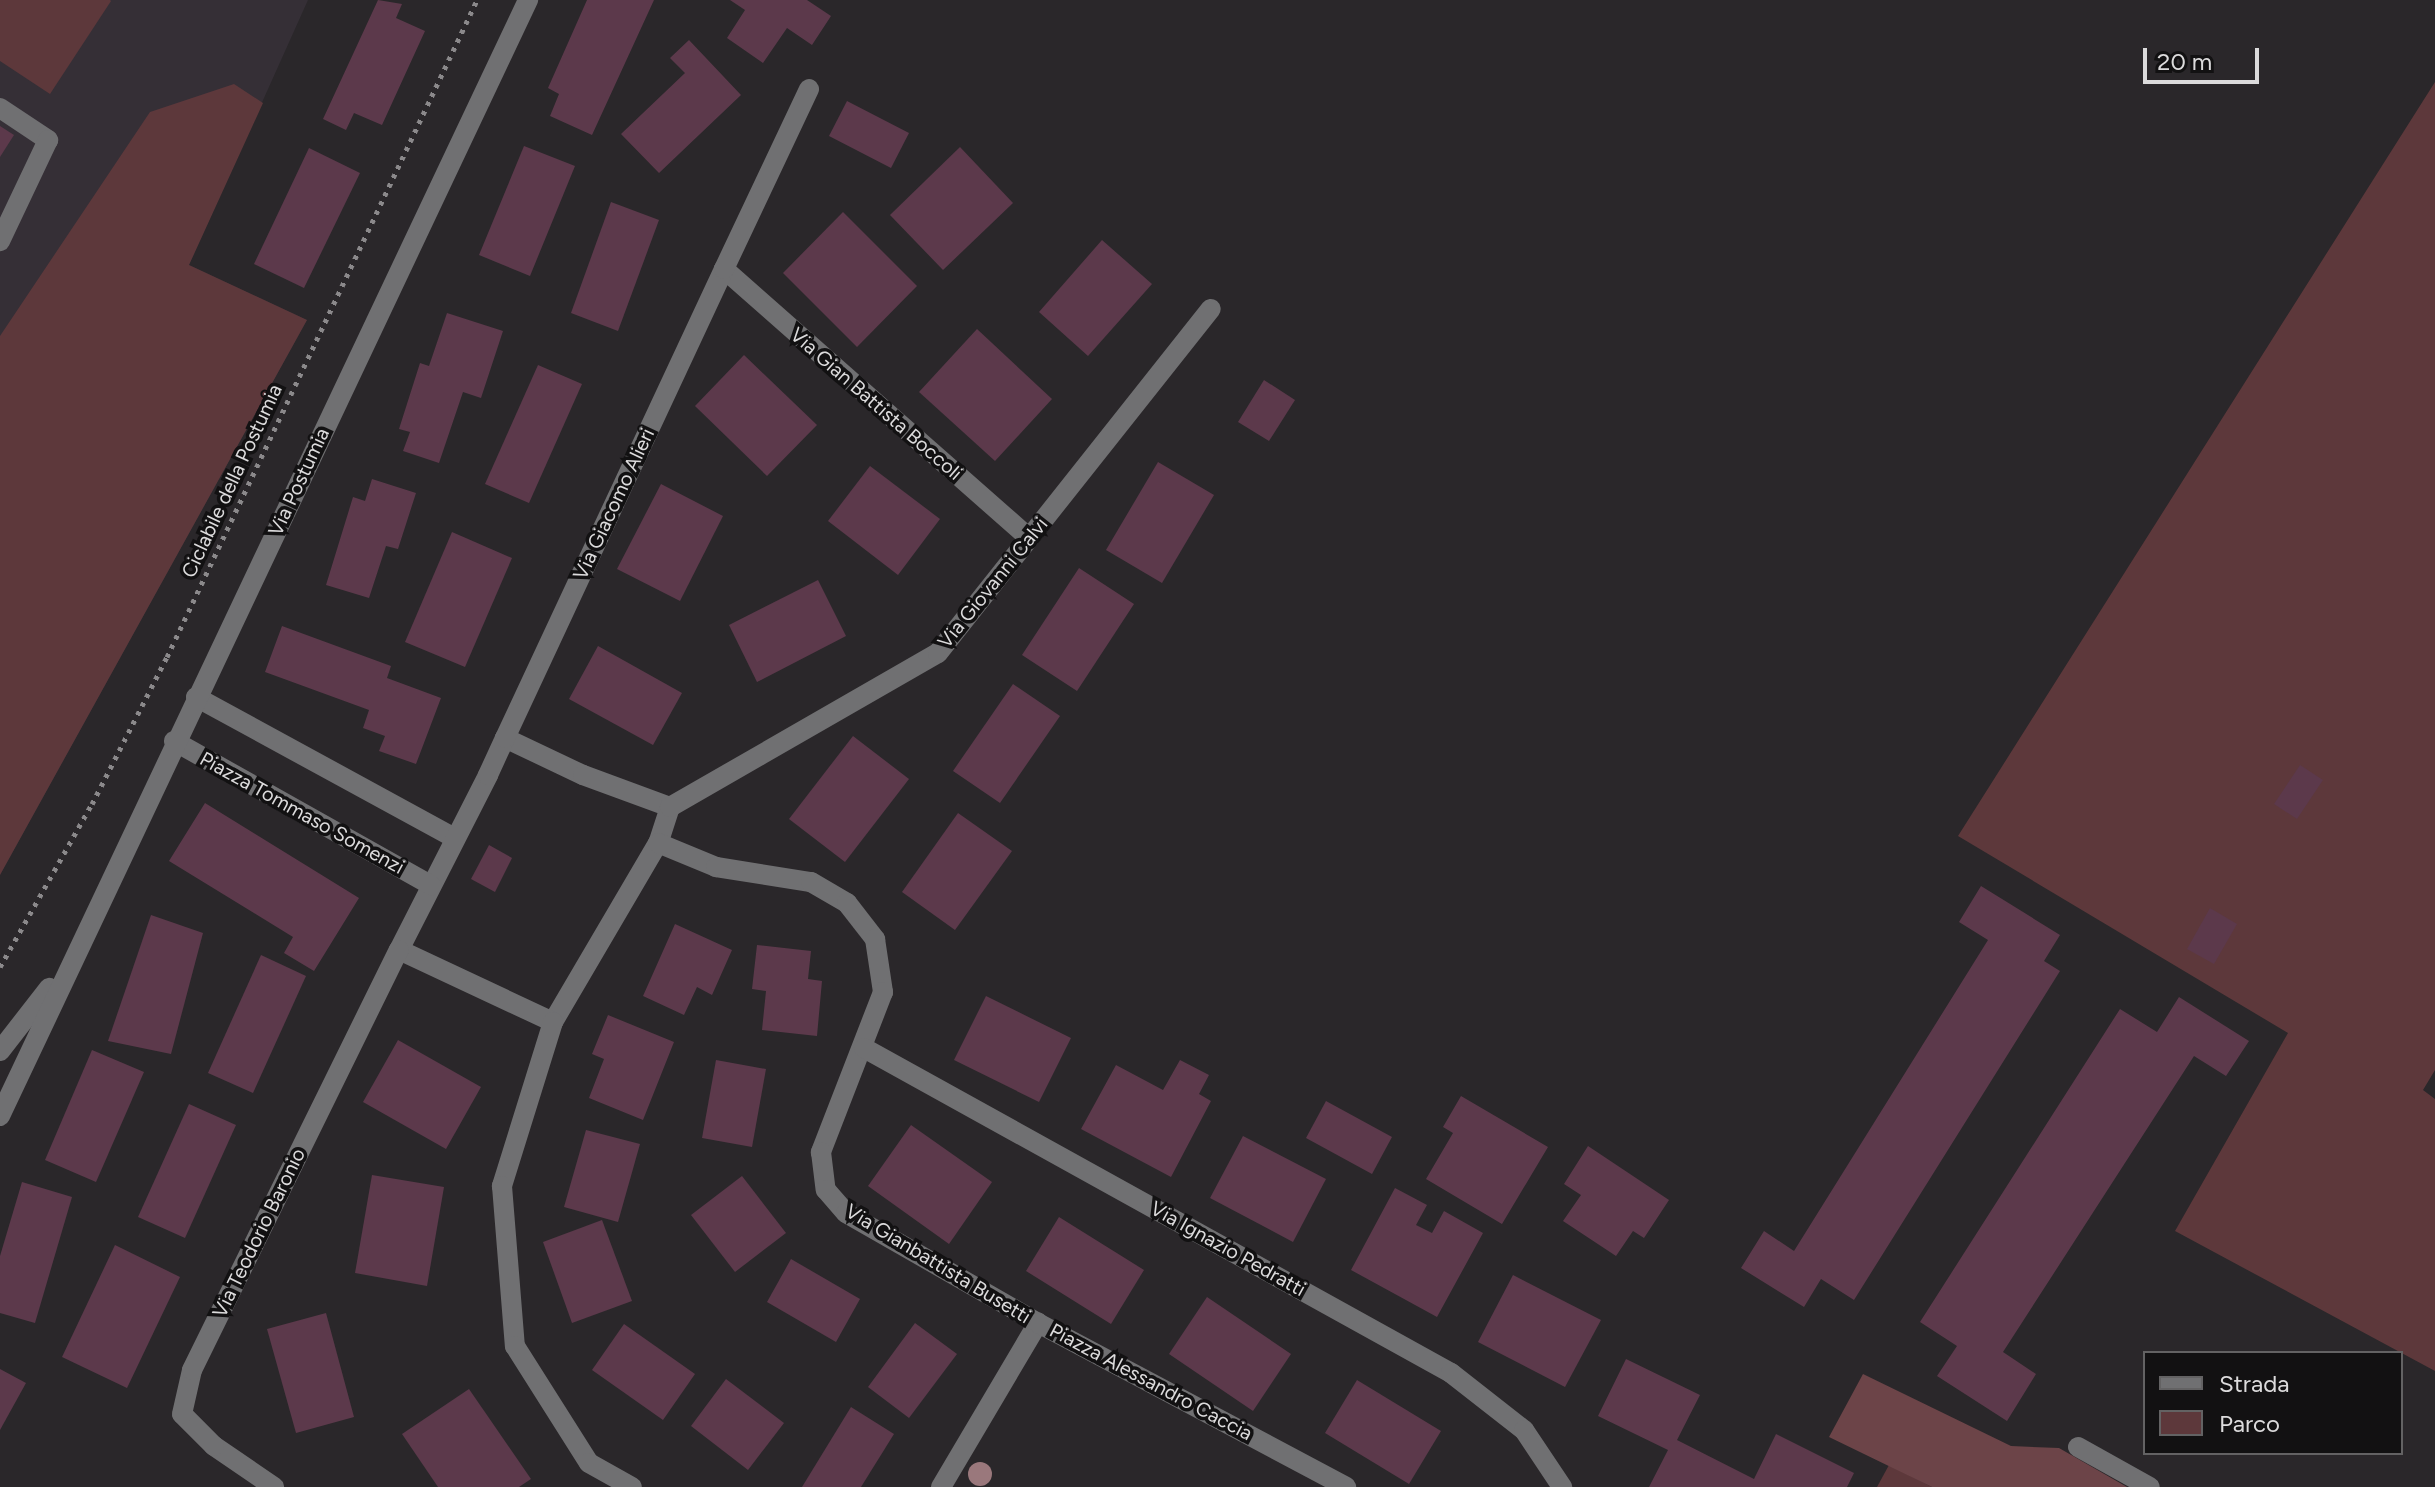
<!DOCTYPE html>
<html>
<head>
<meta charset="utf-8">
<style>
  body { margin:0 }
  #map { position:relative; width:2435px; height:1487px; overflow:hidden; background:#2a272a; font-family:Figtree,sans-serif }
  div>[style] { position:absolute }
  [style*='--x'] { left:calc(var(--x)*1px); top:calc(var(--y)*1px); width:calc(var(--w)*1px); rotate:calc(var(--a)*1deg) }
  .built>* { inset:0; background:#352f36 }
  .green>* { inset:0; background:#5d383b }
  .forest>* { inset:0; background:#6c4448 }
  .building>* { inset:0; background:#5c394b }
  .path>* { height:5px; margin-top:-2.5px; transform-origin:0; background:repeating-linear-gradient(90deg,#8b898b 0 4px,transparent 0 10px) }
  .minor>* { height:20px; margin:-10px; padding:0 10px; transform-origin:10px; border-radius:10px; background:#707072 }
  .trees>* { width:24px; height:24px; margin:-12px; border-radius:50%; background:#9a787c }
  span { translate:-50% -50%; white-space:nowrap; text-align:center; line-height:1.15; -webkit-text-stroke:7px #121112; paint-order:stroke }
  .street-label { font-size:20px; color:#dcdbdc }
  .legend { position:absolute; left:2143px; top:1351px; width:260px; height:104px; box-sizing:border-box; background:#121112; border:2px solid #636263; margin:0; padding:10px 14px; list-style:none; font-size:24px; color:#dcdbdc }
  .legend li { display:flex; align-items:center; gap:16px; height:40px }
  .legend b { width:40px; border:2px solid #636263 }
  .scale { position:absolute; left:2143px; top:48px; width:116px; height:36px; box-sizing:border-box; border:4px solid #dcdbdc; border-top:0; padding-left:10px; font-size:24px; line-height:28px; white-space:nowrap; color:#dcdbdc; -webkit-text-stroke:6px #121112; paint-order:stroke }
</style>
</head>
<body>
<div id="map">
  <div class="built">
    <div style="clip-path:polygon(0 0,308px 0,189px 265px,307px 320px,0 875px)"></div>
  </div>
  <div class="green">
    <div style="clip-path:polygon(0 0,110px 0,111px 1px,50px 94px,0 61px)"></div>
    <div style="clip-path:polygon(2435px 82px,2435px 1070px,2423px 1090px,2435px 1099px,2435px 1371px,2175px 1231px,2288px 1033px,1958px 836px)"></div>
    <div style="clip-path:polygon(234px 84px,263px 103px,189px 265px,307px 320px,0 875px,0 336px,150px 112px)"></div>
    <div style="clip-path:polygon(1889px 1465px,1932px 1487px,1877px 1487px)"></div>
  </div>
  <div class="forest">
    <div style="clip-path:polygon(1863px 1374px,2011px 1446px,2059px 1448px,2127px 1487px,1932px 1487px,1829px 1437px)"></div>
  </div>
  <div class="building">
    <div style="clip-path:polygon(378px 0,402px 4px,396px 18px,425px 31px,382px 125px,354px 113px,346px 130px,323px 119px)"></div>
    <div style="clip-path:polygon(587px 0,654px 0,592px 135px,550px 116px,559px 94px,548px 88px)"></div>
    <div style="clip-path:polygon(730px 0,807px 0,831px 16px,812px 45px,787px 28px,763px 63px,727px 38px,745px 10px)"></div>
    <div style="clip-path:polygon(689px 40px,741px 95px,659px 173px,621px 134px,685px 73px,670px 58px)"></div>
    <div style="clip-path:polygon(847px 101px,909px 133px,891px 168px,829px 136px)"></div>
    <div style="clip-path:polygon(0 126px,14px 135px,0 157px)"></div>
    <div style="clip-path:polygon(524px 146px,575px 166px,530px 276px,479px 255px)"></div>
    <div style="clip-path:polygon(960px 147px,1013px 203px,943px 270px,890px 215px)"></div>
    <div style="clip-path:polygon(309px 148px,360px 173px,304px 288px,254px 264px)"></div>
    <div style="clip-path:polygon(611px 202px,659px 220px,618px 331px,571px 313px)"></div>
    <div style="clip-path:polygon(843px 212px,917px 286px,857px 347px,783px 273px)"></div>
    <div style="clip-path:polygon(1102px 240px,1152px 284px,1088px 356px,1039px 312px)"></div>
    <div style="clip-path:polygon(447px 313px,503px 331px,481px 398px,463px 392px,439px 463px,403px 451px,410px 432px,399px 429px,420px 363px,429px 366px)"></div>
    <div style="clip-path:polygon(977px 329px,1052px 399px,995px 461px,919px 392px)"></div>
    <div style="clip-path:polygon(744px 355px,817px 425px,767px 476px,695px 406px)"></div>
    <div style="clip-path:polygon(538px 365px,582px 384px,529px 503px,485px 484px)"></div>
    <div style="clip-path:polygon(1264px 380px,1295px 400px,1269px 441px,1238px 422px)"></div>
    <div style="clip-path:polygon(1158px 462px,1214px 495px,1162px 583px,1106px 550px)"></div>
    <div style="clip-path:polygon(870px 466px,940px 519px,898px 575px,828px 521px)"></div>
    <div style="clip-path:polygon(372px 479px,416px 493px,398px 549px,386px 546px,369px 598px,326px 585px,353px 497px,365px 501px)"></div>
    <div style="clip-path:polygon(661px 484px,723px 516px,680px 601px,617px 569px)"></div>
    <div style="clip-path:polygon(452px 532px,512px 558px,465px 667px,405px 642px)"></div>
    <div style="clip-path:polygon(1079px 568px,1134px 604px,1077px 691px,1022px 655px)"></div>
    <div style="clip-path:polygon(818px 580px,846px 636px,757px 682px,729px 625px)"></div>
    <div style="clip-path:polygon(282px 626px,391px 666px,387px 678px,441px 698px,416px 764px,379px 751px,385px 736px,363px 728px,369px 710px,265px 672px)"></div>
    <div style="clip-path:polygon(598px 646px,682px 693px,653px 745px,569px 699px)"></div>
    <div style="clip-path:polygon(1013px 684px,1060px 716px,1000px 803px,953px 771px)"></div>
    <div style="clip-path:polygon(853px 736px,909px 779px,845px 862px,789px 819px)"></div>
    <div style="clip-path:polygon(2300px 765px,2323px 780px,2297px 819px,2274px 804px)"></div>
    <div style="clip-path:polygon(205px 803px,359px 898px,314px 971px,284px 953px,293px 937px,169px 861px)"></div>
    <div style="clip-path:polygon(958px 813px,1012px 851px,955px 930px,902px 892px)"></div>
    <div style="clip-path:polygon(489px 845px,512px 858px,495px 892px,471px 879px)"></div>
    <div style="clip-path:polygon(1981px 886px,2060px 935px,2044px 961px,2060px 971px,1854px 1300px,1821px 1279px,1804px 1307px,1741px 1268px,1764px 1231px,1794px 1251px,1988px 940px,1959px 922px)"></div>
    <div style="clip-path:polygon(2210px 908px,2237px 924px,2214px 964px,2187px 949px)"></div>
    <div style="clip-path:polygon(151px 915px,203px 933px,171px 1054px,108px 1041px)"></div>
    <div style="clip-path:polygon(675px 924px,732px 950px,712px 995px,697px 987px,684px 1015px,643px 996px)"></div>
    <div style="clip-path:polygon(757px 945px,811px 951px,808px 979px,822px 981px,817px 1036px,762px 1030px,766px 991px,752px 989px)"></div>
    <div style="clip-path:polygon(261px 955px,306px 976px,253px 1093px,208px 1073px)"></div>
    <div style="clip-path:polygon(986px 996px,1071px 1038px,1039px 1102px,954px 1060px)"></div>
    <div style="clip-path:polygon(2179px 997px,2249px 1041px,2226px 1076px,2194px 1056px,2003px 1352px,2036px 1374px,2007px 1421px,1937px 1376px,1957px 1346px,1920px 1322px,2120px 1009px,2157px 1032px)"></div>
    <div style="clip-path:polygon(608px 1015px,674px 1042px,643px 1120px,589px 1098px,604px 1059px,592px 1054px)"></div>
    <div style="clip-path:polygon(398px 1040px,481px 1087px,446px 1149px,363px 1102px)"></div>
    <div style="clip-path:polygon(92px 1050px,144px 1072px,96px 1182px,45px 1160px)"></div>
    <div style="clip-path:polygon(716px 1060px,766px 1069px,752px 1147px,702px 1138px)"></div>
    <div style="clip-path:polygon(1180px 1060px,1209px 1075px,1199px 1094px,1211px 1101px,1171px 1177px,1081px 1129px,1116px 1065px,1163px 1090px)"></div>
    <div style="clip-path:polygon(1461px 1096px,1548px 1147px,1502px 1224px,1426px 1179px,1453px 1133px,1443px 1127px)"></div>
    <div style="clip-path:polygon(1326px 1101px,1392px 1137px,1372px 1174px,1306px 1138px)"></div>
    <div style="clip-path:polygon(189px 1104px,236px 1125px,185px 1238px,138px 1217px)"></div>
    <div style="clip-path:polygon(911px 1125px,992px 1182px,949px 1244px,868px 1186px)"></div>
    <div style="clip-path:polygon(586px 1130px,640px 1144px,618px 1222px,564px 1207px)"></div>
    <div style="clip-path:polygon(1243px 1136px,1326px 1179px,1293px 1242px,1210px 1198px)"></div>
    <div style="clip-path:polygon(1588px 1146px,1669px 1200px,1644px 1238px,1633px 1231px,1616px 1256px,1563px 1221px,1581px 1195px,1564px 1184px)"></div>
    <div style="clip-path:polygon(372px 1175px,444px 1187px,427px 1286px,355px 1273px)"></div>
    <div style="clip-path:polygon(742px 1176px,786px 1233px,735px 1272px,691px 1215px)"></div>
    <div style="clip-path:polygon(22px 1182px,72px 1197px,35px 1323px,0 1313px,0 1256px)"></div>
    <div style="clip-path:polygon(1395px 1188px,1427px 1205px,1416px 1225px,1432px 1233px,1444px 1211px,1483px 1233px,1437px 1317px,1351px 1270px)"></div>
    <div style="clip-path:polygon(1059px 1217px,1144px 1270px,1111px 1324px,1026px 1271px)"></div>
    <div style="clip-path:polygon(602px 1220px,632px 1301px,572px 1323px,543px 1242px)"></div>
    <div style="clip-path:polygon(115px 1245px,180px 1277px,127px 1388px,62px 1357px)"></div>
    <div style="clip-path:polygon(791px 1259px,860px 1299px,836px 1342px,767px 1302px)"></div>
    <div style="clip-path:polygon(1513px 1275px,1601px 1320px,1565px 1387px,1478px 1342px)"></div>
    <div style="clip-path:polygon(1207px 1297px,1291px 1354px,1253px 1411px,1169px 1354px)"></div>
    <div style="clip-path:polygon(326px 1313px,354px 1417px,296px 1433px,267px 1329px)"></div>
    <div style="clip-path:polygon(915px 1323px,957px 1354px,909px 1418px,868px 1387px)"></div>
    <div style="clip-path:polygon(624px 1324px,695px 1374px,663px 1420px,592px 1370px)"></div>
    <div style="clip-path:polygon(1626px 1359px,1700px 1395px,1677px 1440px,1754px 1479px,1776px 1434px,1854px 1473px,1847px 1487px,1649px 1487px,1668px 1450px,1598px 1416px)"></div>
    <div style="clip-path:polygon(0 1369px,26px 1383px,0 1430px)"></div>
    <div style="clip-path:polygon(726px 1379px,784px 1423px,748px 1470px,691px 1426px)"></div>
    <div style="clip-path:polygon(1357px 1380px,1441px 1431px,1409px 1484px,1325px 1433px)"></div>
    <div style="clip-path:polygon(469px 1389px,531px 1479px,519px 1487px,438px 1487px,402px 1434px)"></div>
    <div style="clip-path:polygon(851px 1407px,894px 1434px,861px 1487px,802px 1487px)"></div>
  </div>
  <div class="path">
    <div style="--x:0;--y:967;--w:187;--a:-60.6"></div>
    <div style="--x:92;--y:804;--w:165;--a:-63"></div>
    <div style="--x:167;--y:657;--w:726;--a:-64.74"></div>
  </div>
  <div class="minor">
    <div style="--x:0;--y:108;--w:58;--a:33.7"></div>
    <div style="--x:48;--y:140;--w:112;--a:115.4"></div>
    <div style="--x:724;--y:269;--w:407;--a:41.4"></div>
    <div style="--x:196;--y:697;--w:295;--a:28.6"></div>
    <div style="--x:505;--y:738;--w:86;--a:25.4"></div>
    <div style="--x:583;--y:775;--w:93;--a:20.2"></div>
    <div style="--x:670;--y:807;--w:38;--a:108"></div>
    <div style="--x:658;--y:843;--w:208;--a:120.4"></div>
    <div style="--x:553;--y:1022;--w:170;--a:-154.9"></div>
    <div style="--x:399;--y:950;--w:196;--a:-63"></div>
    <div style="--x:488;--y:775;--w:41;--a:-65.3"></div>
    <div style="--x:505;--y:738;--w:518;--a:-64.97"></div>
    <div style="--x:724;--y:269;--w:199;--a:-64.7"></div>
    <div style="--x:174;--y:741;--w:295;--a:29.3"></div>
    <div style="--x:670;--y:807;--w:309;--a:-29.9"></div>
    <div style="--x:938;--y:653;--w:439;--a:-51.6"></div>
    <div style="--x:658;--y:843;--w:63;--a:22.5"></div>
    <div style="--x:716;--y:867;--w:96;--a:9"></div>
    <div style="--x:811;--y:882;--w:42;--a:30.3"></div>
    <div style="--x:847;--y:903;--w:46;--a:52.1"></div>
    <div style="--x:875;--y:939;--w:54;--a:81.4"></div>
    <div style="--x:883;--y:992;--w:172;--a:111.2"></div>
    <div style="--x:821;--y:1152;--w:38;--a:83"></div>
    <div style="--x:826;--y:1190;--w:30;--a:49"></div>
    <div style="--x:846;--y:1213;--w:221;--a:29.8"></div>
    <div style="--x:553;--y:1022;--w:172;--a:107.3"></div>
    <div style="--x:502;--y:1186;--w:161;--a:85.4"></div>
    <div style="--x:515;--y:1346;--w:138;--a:57.7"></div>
    <div style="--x:589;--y:1463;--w:49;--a:29.2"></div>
    <div style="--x:864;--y:1048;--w:671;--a:28.97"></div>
    <div style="--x:1451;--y:1373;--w:93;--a:38"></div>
    <div style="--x:1524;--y:1430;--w:69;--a:56.3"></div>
    <div style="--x:0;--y:1051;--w:80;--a:-52.1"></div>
    <div style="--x:0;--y:1116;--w:1235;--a:-64.68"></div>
    <div style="--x:2078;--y:1447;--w:82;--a:29.1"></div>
    <div style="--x:274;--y:1487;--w:73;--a:-145.7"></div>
    <div style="--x:214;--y:1446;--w:45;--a:-135"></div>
    <div style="--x:182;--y:1414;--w:45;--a:-77.2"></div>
    <div style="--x:192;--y:1370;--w:468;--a:-63.8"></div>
    <div style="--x:941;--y:1487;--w:191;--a:-59.4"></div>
    <div style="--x:1038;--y:1323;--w:349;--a:28"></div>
  </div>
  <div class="trees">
    <div style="left:980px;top:1474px"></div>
  </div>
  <div class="street-label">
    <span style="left:876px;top:404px;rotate:41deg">Via Gian Battista Boccoli</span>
    <span style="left:232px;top:481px;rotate:-65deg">Ciclabile della Postumia</span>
    <span style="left:299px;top:482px;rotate:-65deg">Via Postumia</span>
    <span style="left:614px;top:504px;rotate:-65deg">Via Giacomo Alieri</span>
    <span style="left:993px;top:583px;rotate:-51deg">Via Giovanni Calvi</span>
    <span style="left:302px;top:813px;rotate:29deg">Piazza Tommaso Somenzi</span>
    <span style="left:259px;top:1233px;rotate:-64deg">Via Teodorio Baronio</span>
    <span style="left:1228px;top:1249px;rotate:29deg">Via Ignazio Pedratti</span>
    <span style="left:938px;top:1264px;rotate:31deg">Via Gianbattista Busetti</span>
    <span style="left:1151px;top:1382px;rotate:28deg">Piazza Alessandro Caccia</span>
  </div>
  <ul class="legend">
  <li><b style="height:10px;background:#707072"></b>Strada</li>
  <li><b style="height:22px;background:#5d383b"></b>Parco</li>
  </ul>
  <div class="scale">20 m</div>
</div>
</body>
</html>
